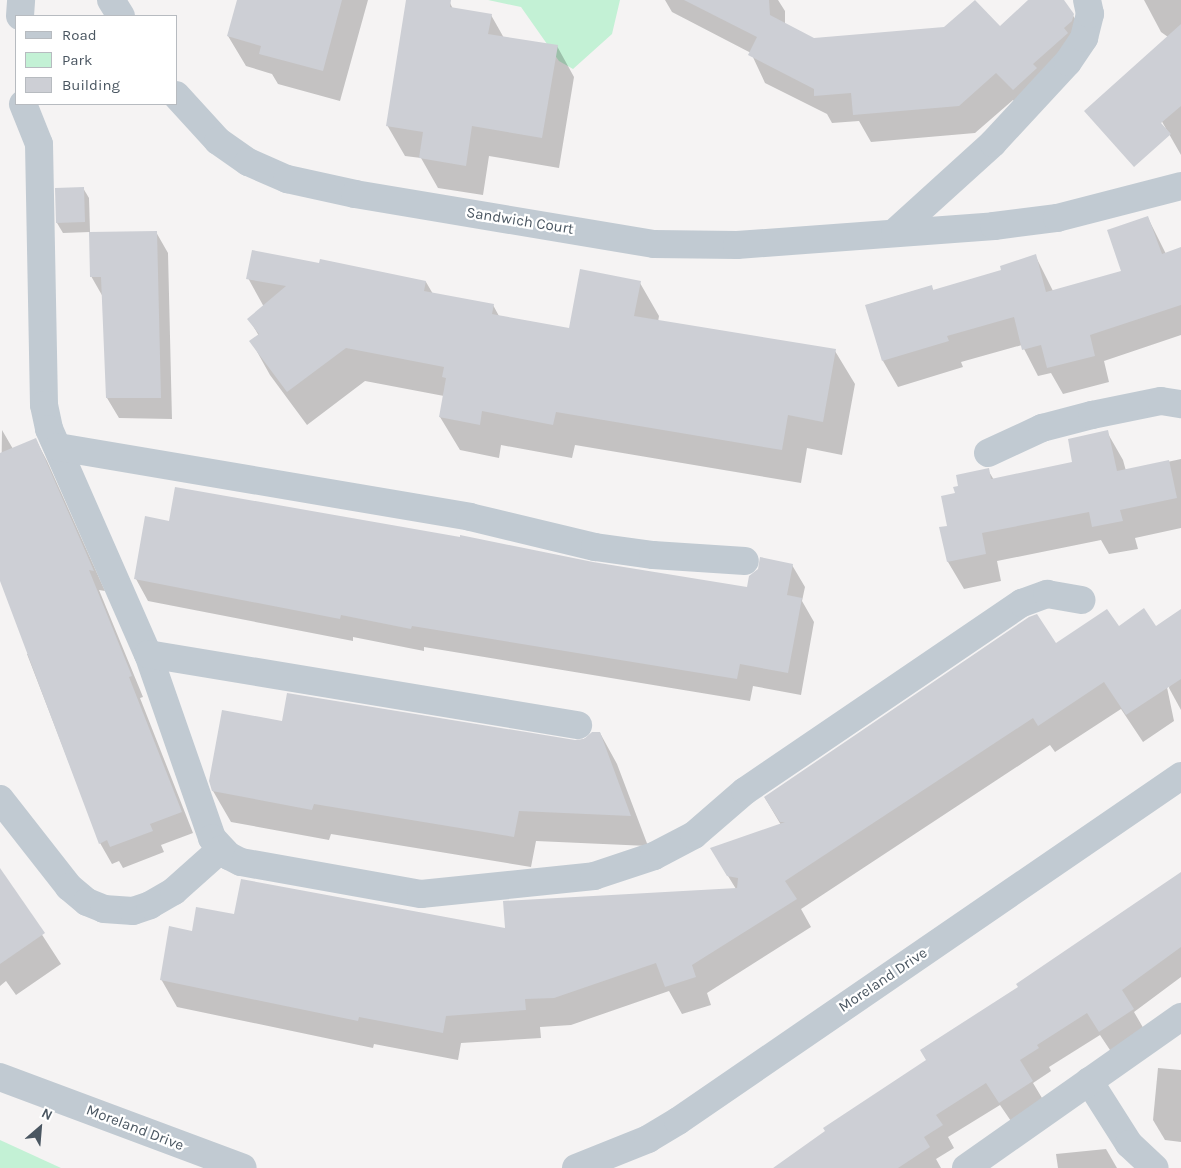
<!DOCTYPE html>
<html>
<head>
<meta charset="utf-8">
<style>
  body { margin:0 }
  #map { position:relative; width:1181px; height:1168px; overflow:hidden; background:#f5f3f3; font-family:Karla,sans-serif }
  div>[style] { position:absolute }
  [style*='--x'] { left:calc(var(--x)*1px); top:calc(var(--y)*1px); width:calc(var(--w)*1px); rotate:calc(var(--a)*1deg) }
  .green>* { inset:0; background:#c3f1d5 }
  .shadow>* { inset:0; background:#0003 }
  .building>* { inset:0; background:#cdcfd5 }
  .minor>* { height:28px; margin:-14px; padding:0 14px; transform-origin:14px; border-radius:14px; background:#c1cad2 }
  span { translate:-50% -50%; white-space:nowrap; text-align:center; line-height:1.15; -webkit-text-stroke:4.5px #fff; paint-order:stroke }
  .street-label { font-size:15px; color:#4a5661 }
  .legend { position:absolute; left:15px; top:15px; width:162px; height:90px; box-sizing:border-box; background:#fff; border:1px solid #b7bbc0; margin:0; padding:6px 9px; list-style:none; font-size:15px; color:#4a5661 }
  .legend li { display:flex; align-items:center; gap:10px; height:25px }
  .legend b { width:25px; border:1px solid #b7bbc0 }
  .north { position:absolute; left:15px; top:1103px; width:50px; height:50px; -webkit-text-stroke:4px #fff; paint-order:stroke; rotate:27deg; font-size:14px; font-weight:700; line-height:20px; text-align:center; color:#4a5661 }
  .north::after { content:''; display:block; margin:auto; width:18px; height:22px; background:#4a5661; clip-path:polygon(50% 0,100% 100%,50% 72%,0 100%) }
</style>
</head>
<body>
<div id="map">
  <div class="green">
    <div style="clip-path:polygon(488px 0,620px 0,612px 34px,573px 69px,559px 61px,521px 7px)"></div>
    <div style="clip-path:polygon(0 1140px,61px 1168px,0 1168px)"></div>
  </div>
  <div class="shadow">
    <div style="clip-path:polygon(238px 0,368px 0,340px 101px,278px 84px,272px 74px,246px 66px,228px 36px)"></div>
    <div style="clip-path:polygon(407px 0,450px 3px,453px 9px,491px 15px,504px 38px,557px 46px,574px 77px,559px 168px,489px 156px,483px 195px,438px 188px,421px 158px,405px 156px,387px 125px)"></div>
    <div style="clip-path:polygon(665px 0,778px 0,785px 11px,785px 25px,814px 40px,1000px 28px,1030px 0,1063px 0,1088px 39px,1029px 117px,1013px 100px,975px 133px,871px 142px,859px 121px,832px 123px,827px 114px,765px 83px,751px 53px,672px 12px)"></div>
    <div style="clip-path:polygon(1144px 0,1181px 0,1181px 155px,1132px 69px,1168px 37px,1161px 32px)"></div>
    <div style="clip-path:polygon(83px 188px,89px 198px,90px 232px,63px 233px,57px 223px)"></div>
    <div style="clip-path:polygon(1148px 218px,1166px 254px,1181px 249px,1181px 335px,1104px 361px,1109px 382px,1063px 394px,1051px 373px,1038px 376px,1022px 345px,961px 362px,963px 367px,898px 387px,883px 361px,867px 305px,931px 286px,934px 291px,1003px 271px,1035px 255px,1053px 291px,1123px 272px)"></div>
    <div style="clip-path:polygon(156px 232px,168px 253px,172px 419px,119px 418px,107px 398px,103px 297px,91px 276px)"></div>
    <div style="clip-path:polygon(248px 278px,426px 282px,433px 294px,493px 305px,499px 316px,570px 329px,640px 283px,659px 316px,658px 322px,835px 351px,855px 384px,842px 455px,807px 448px,801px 483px,575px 445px,572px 458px,501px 445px,499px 458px,460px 450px,440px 417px,444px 396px,365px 381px,307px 425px,270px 375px,251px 341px,259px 336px,249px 319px,264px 307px)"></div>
    <div style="clip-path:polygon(2px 430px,13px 449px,36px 440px,47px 461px,105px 591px,99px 590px,143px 697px,140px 698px,193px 833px,161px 845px,164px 852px,123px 868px,119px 861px,112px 864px,100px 843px,27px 654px,31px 653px,0 570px)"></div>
    <div style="clip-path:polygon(1107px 432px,1123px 460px,1126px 471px,1181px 459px,1181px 528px,1135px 538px,1138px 549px,1109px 554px,1101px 540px,997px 561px,1001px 581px,964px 589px,948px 562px,941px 528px,948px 527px,960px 487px,988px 470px,994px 480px,1074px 463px)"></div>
    <div style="clip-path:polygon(170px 522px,593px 564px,748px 588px,792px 565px,805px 587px,802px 601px,814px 622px,801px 695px,753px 686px,750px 701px,424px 647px,424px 651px,353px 637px,353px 641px,148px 601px,136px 579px)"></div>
    <div style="clip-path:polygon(1119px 627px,1157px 639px,1174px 721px,1143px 742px,1121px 709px,1055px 752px,1050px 745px,801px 909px,811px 927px,707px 993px,711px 1005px,682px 1014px,669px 991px,571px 1025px,540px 1027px,541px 1038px,461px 1043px,458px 1060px,374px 1044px,373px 1048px,177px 1007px,161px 979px,193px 932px,235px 916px,506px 930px,736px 889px,728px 876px,781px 825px,765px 798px,1056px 645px)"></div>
    <div style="clip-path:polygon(1181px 640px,1181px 710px,1169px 688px,1174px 644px)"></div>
    <div style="clip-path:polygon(283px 723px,575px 742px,600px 733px,617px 764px,648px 846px,536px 841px,531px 867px,331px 834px,329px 840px,231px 822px,213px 791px)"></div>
    <div style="clip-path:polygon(0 870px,61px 964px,16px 995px,6px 981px,0 986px)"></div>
    <div style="clip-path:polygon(1181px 874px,1181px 977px,1134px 1012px,1145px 1031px,1112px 1053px,1100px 1035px,1049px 1067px,1051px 1071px,1033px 1083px,1045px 1103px,1013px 1124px,1000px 1105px,948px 1137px,954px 1148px,936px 1159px,941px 1168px,776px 1168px,927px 1061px,1020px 987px)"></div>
    <div style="clip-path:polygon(1158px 1068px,1181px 1070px,1181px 1142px,1165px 1140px,1153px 1120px)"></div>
    <div style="clip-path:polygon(1106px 1149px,1117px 1168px,1058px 1168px,1056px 1154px)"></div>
  </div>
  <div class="building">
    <div style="clip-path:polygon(237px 0,342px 0,323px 71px,259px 54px,261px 46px,227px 36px)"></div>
    <div style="clip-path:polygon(406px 0,451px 0,450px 7px,492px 14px,488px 34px,558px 45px,542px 138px,472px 126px,466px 166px,419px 158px,423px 132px,386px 126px)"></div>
    <div style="clip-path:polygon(684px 0,769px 0,770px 15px,814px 38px,944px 27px,975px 0,1000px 26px,1028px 0,1064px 0,1074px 14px,1072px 21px,1064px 28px,1068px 33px,1033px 64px,1037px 68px,1013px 90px,996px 73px,959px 106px,853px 115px,851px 93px,814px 96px,814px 89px,748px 55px,757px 37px)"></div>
    <div style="clip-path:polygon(1181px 24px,1181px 106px,1161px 123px,1171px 134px,1134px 167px,1084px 111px)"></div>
    <div style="clip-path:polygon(84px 187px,85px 222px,56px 223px,55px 188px)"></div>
    <div style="clip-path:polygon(1148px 216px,1162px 254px,1181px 247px,1181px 305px,1090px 335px,1095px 356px,1047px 368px,1041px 345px,1022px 350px,1014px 317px,947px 336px,949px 341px,882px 361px,865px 305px,932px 285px,933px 290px,1001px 270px,1000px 266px,1036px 254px,1046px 292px,1121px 271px,1107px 230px)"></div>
    <div style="clip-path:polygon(157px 231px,161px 398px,106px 398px,101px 277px,90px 277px,89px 232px)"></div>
    <div style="clip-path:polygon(252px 250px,319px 263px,320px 259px,426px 281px,424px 291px,494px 304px,492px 314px,569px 328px,580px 269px,641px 281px,634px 316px,836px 349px,823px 422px,788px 415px,782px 450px,556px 412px,553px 425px,482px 411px,480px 425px,439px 417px,446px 378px,442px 377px,444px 367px,346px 348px,287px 392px,249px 341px,259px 334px,247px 319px,286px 286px,246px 279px)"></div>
    <div style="clip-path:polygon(1108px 430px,1117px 471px,1169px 460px,1177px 498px,1120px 510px,1123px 521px,1092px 527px,1089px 512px,982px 533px,986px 554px,947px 562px,939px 527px,947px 526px,941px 496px,955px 493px,953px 487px,958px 486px,956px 475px,989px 468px,991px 479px,1072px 462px,1068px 439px)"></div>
    <div style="clip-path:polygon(36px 438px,94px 571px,89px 570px,132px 676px,129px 677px,182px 812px,150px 824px,153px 831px,110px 847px,107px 840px,99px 844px,0 581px,0 453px)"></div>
    <div style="clip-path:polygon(175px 487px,460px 537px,460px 535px,593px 562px,747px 587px,749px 576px,758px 569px,760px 557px,793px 564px,787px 595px,802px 598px,788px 673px,740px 664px,737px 679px,412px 626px,411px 629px,341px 615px,340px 619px,134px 579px,145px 516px,169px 521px)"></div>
    <div style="clip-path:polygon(1144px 608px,1156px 626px,1181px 609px,1181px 679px,1126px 715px,1104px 682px,1038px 726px,1033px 718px,785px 881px,797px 899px,692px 965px,696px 977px,665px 987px,656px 963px,554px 998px,525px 999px,526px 1010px,446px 1016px,443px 1033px,359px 1017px,358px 1021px,160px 980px,169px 926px,192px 931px,196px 907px,234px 914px,241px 879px,505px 928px,503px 901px,737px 888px,738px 878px,727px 876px,710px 848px,785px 822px,780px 822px,764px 797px,1029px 617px,1037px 614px,1056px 643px,1107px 609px,1119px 626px)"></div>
    <div style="clip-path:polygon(287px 693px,575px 740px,584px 739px,592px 732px,600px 732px,631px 816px,519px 811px,514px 837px,314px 804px,312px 810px,212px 791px,209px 781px,222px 710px,282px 721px)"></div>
    <div style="clip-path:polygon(0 868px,45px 933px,0 964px)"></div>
    <div style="clip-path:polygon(1181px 872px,1181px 947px,1122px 990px,1134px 1009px,1099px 1032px,1087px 1013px,1037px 1045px,1039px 1048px,1020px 1060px,1033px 1081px,999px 1103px,986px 1083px,936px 1115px,943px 1125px,924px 1137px,930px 1147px,898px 1168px,773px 1168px,825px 1131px,823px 1128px,926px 1060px,920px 1050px,1018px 987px,1016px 984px)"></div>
  </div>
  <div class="minor">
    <div style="--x:111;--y:0;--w:19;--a:58"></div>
    <div style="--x:20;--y:16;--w:16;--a:-86"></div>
    <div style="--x:176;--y:95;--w:62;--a:47.6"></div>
    <div style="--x:218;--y:141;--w:37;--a:35"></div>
    <div style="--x:248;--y:162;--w:43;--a:23.6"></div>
    <div style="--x:287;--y:179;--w:70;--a:12.4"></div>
    <div style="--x:355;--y:194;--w:303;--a:9.5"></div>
    <div style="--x:654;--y:244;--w:83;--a:0.7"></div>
    <div style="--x:737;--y:245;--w:258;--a:-4.2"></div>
    <div style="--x:994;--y:226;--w:64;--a:-7.2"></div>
    <div style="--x:1057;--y:218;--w:128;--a:-14.5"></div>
    <div style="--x:23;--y:104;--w:43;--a:68.2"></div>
    <div style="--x:39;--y:144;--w:261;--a:88.9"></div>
    <div style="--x:44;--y:405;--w:25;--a:78"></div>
    <div style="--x:49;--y:429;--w:246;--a:66.3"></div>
    <div style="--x:148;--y:654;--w:195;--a:70.8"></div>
    <div style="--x:212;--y:838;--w:25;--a:47"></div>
    <div style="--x:229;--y:856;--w:13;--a:27"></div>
    <div style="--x:241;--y:862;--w:183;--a:10.1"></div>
    <div style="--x:421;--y:894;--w:174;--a:-5.9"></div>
    <div style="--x:594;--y:876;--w:63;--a:-18.4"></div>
    <div style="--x:654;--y:856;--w:45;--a:-27.7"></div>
    <div style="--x:694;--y:835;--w:67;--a:-40.8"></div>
    <div style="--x:745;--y:791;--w:335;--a:-34.2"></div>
    <div style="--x:1022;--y:603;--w:27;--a:-20"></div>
    <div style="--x:1047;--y:594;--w:35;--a:10"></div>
    <div style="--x:895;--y:232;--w:132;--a:-42.2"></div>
    <div style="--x:993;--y:143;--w:110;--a:-47.2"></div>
    <div style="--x:1068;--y:62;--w:29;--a:-56"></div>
    <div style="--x:1084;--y:38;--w:25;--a:-76"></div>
    <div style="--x:1090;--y:14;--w:14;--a:-102"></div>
    <div style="--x:58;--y:447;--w:418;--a:9.6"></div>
    <div style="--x:470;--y:517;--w:129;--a:13.5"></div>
    <div style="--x:595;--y:547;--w:59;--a:7.9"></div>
    <div style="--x:653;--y:555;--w:92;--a:3.7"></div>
    <div style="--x:988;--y:453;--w:60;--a:-24.8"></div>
    <div style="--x:1042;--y:428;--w:52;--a:-14.6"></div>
    <div style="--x:1092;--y:415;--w:70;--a:-11.5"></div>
    <div style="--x:1161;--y:401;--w:20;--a:9"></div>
    <div style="--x:148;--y:654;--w:436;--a:9.4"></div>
    <div style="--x:0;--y:799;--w:112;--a:51.9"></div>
    <div style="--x:69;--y:887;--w:23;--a:40"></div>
    <div style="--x:87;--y:902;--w:18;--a:22"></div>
    <div style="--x:104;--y:909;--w:29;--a:4"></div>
    <div style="--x:133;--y:911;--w:18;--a:-19"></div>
    <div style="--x:150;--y:905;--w:28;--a:-30"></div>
    <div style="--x:174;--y:891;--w:62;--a:-41.7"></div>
    <div style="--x:0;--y:1077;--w:259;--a:20.5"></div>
    <div style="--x:1089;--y:1081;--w:75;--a:57.6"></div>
    <div style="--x:1129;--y:1144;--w:35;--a:43"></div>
    <div style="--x:576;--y:1168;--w:78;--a:-21.9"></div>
    <div style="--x:648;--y:1139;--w:35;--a:-31"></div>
    <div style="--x:678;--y:1121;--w:610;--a:-34.45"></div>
    <div style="--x:966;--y:1168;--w:263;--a:-35.1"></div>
  </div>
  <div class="street-label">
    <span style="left:520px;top:221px;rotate:9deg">Sandwich Court</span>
    <span style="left:883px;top:980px;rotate:-34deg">Moreland Drive</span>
    <span style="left:135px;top:1128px;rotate:21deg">Moreland Drive</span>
  </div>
  <ul class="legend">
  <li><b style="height:6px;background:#c1cad2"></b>Road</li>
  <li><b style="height:14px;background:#c3f1d5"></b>Park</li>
  <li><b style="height:14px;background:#cdcfd5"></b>Building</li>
  </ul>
  <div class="north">N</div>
</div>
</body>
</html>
